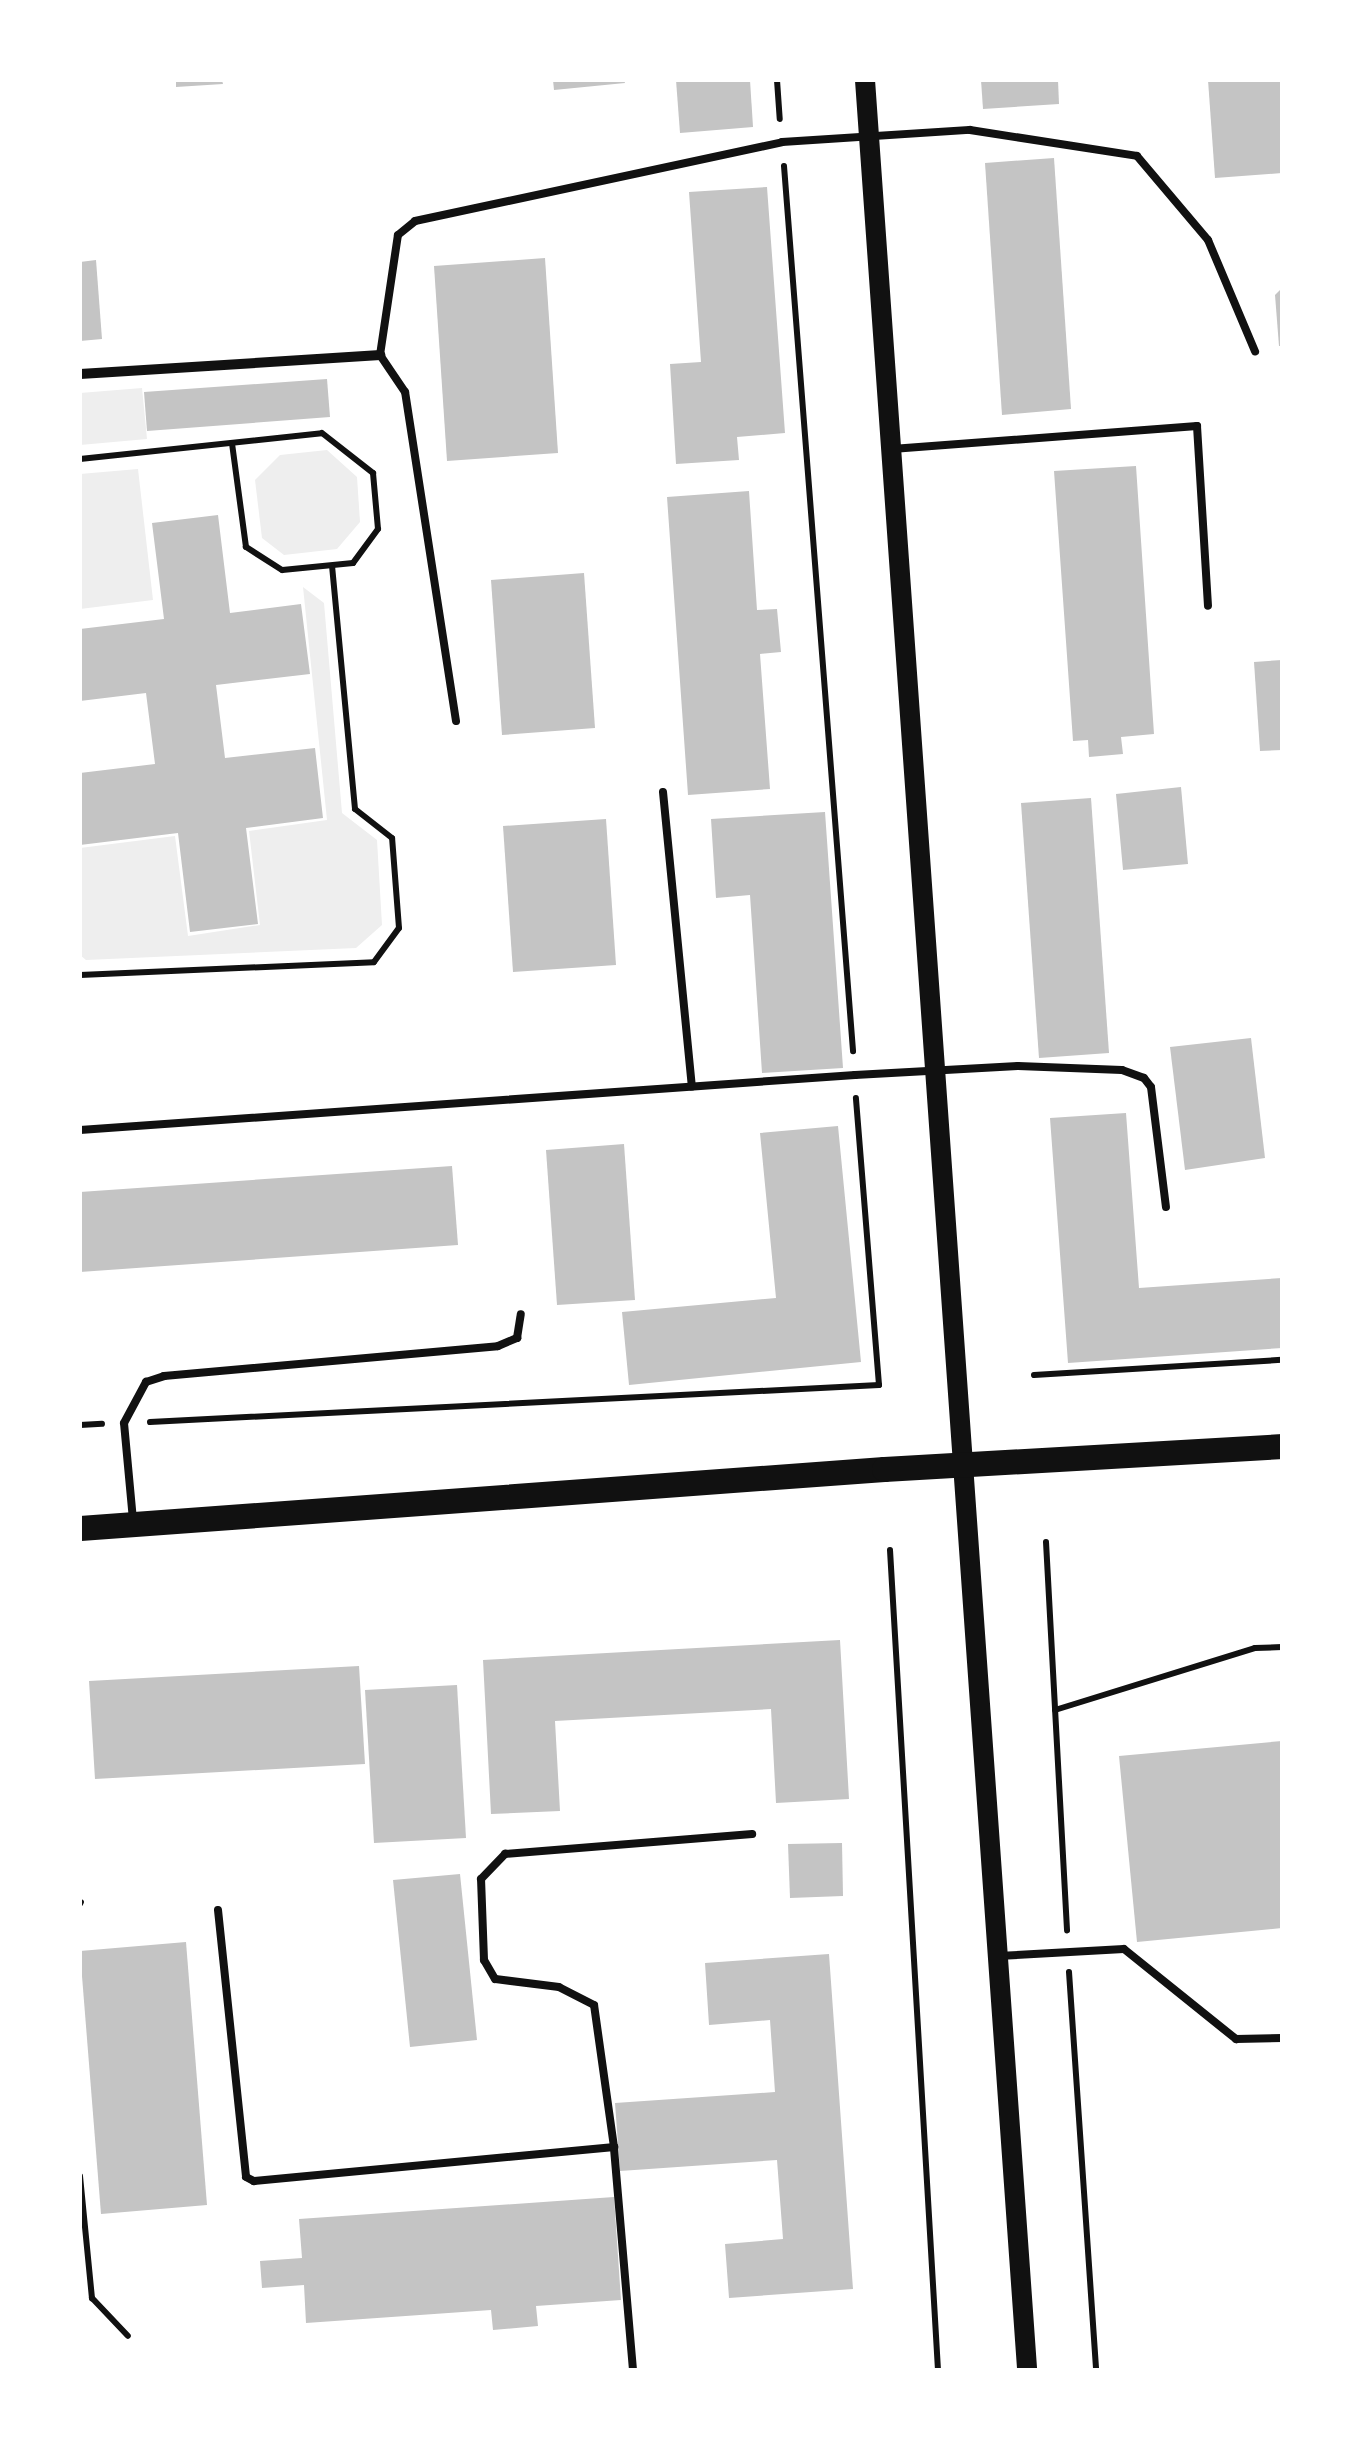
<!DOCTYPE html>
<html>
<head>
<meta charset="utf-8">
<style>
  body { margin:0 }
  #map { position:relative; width:1362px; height:2450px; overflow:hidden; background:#fff; font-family:Ubuntu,sans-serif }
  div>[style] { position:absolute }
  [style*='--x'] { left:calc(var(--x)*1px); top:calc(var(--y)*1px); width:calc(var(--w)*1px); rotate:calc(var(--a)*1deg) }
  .green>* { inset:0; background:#eee }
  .building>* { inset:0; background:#c4c4c4 }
  .path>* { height:6px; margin:-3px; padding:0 3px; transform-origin:3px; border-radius:3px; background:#111 }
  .service>* { height:8px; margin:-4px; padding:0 4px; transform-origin:4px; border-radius:4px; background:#111 }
  .minor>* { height:10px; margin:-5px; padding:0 5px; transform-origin:5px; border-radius:5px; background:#111 }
  .secondary>* { height:20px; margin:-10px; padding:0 10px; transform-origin:10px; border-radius:10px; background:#111 }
  .primary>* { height:25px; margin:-12.5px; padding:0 12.5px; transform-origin:12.5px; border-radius:12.5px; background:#111 }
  span { translate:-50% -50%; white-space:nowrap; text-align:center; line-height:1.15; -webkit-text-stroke:8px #fff; paint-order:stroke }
  .frame { position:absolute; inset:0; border:82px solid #fff; pointer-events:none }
</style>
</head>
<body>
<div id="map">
  <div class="green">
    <div style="clip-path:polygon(142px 388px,147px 439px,80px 445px,80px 393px)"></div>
    <div style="clip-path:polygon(327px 450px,357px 477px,360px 522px,337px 549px,284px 555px,262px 538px,255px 480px,280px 455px)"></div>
    <div style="clip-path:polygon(138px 469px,153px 600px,80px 609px,80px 474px)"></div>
    <div style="clip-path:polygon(303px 587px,324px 603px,342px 813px,377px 840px,382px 925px,356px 948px,86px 960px,80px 955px,80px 848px,175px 836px,188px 936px,260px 925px,249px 831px,327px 820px)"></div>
  </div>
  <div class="building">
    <div style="clip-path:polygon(176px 80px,222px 80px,223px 84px,176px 87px)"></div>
    <div style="clip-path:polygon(553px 80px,624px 80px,625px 83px,554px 90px)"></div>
    <div style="clip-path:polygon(676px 80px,750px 80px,753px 127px,680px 133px)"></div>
    <div style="clip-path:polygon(981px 80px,1058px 80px,1059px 104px,983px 109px)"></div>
    <div style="clip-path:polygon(1208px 80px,1282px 80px,1282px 173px,1215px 178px)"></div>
    <div style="clip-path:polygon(1054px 158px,1071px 409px,1002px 415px,985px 163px)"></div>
    <div style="clip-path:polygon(767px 187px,785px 433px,737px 437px,739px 460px,676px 464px,670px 364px,701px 362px,689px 192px)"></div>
    <div style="clip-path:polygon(545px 258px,558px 453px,447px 461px,434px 266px)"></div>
    <div style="clip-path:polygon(96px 260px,102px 339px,80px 341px,80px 262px)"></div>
    <div style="clip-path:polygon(1282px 288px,1282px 346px,1279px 346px,1275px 295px)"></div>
    <div style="clip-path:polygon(327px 379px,330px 417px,147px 431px,144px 392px)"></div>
    <div style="clip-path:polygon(1136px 466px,1154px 734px,1121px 737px,1123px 754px,1089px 757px,1088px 740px,1073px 741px,1054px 471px)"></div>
    <div style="clip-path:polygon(749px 491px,757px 610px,777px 609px,781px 652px,760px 654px,770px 789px,688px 795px,667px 497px)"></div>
    <div style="clip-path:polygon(218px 515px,230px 613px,301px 604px,310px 674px,216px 685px,225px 758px,315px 748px,323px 818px,246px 828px,258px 924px,190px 932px,178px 833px,80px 845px,80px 773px,155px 764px,146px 693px,80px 701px,80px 629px,164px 619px,152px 523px)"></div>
    <div style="clip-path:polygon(584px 573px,595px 728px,502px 735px,491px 580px)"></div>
    <div style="clip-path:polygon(1282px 660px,1282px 750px,1260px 751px,1254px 662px)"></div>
    <div style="clip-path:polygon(1181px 787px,1188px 864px,1123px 870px,1116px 794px)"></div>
    <div style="clip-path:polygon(1091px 798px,1109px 1053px,1039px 1058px,1021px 803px)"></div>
    <div style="clip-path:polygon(825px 812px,843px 1068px,762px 1073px,750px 895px,716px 898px,711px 819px)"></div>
    <div style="clip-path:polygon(606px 819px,616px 965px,513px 972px,503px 826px)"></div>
    <div style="clip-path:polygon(1251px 1038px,1265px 1158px,1185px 1170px,1170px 1047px)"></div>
    <div style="clip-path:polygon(1126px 1113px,1139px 1288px,1282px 1278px,1282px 1348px,1068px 1363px,1050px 1118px)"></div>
    <div style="clip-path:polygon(838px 1126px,861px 1362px,629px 1385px,622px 1312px,776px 1298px,760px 1133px)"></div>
    <div style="clip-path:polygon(624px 1144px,635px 1300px,557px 1305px,546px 1150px)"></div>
    <div style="clip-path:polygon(452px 1166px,458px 1245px,80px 1272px,80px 1192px)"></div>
    <div style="clip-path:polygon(840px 1640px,849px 1799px,776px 1803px,771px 1709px,555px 1721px,560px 1811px,491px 1814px,483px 1660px)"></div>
    <div style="clip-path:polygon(359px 1666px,365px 1764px,95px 1779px,89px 1681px)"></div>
    <div style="clip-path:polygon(457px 1685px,466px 1838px,374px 1843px,365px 1690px)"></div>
    <div style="clip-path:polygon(1282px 1741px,1282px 1928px,1137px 1942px,1119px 1756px)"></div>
    <div style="clip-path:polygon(842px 1843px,843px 1896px,790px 1898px,788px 1844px)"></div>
    <div style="clip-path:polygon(460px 1874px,477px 2040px,410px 2047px,393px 1880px)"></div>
    <div style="clip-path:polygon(186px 1942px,207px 2205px,101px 2214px,80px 1951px)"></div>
    <div style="clip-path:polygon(829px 1954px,853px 2289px,729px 2298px,725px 2244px,783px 2239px,777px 2160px,620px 2171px,615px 2103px,775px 2092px,770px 2020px,709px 2025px,705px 1963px)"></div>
    <div style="clip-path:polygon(614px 2197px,621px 2300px,536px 2306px,538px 2326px,493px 2330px,491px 2310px,306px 2323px,304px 2285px,262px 2288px,260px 2261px,302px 2258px,299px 2219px)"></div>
  </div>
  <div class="path">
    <div style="--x:777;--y:80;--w:39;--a:86"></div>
    <div style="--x:784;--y:166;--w:888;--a:85.54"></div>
    <div style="--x:80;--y:459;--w:243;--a:-6.1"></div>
    <div style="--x:322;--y:433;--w:65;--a:38.1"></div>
    <div style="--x:373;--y:473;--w:56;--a:84.9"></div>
    <div style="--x:378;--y:529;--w:42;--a:126.3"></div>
    <div style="--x:353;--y:563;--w:71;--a:174.4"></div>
    <div style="--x:282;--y:570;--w:43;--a:-147.4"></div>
    <div style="--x:246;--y:547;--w:105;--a:-97.7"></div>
    <div style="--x:80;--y:975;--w:294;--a:-2.5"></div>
    <div style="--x:374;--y:962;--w:42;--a:-53.7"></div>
    <div style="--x:399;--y:928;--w:90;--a:-94.4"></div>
    <div style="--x:392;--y:838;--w:47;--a:-141.9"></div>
    <div style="--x:355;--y:809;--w:244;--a:-95.4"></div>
    <div style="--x:1034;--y:1375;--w:248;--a:-3.5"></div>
    <div style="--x:150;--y:1422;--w:730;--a:-2.91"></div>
    <div style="--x:879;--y:1385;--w:288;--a:-94.6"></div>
    <div style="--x:80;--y:1425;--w:22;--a:-3"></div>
    <div style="--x:1046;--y:1542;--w:389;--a:86.9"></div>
    <div style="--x:890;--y:1550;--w:821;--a:86.65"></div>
    <div style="--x:1055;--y:1710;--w:209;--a:-17.2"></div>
    <div style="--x:1255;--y:1648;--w:27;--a:-2"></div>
    <div style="--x:80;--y:1904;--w:2;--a:-63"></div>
    <div style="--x:1069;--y:1972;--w:399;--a:86.1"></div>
    <div style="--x:80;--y:2176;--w:123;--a:84.4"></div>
    <div style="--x:92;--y:2298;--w:52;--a:46.5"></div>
  </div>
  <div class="service">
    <div style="--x:892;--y:449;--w:306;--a:-4.3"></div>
    <div style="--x:1197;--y:426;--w:180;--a:86.5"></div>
    <div style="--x:456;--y:721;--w:333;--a:-98.8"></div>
    <div style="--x:405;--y:392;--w:45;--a:-124"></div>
    <div style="--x:380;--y:355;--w:121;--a:-81.5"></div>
    <div style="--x:398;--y:235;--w:22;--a:-39"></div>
    <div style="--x:415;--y:221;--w:375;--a:-12.1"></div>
    <div style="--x:782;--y:142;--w:188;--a:-3.7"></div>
    <div style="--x:970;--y:130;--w:169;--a:8.8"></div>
    <div style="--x:1137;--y:156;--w:110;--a:49.8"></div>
    <div style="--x:1208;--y:240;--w:121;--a:67.1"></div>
    <div style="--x:663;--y:792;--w:296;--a:84.4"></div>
    <div style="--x:80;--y:1130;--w:777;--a:-4.06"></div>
    <div style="--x:855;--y:1075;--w:163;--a:-3.2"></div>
    <div style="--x:1018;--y:1066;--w:104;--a:2.2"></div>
    <div style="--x:1122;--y:1070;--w:23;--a:20"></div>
    <div style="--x:1144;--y:1078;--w:11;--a:52"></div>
    <div style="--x:1151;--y:1087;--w:121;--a:82.9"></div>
    <div style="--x:133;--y:1520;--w:97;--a:-95.3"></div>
    <div style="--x:124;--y:1423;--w:47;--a:-61.8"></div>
    <div style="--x:146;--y:1382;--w:19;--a:-18"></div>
    <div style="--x:164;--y:1376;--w:335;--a:-5.1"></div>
    <div style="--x:498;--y:1346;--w:21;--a:-23"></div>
    <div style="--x:517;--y:1338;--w:24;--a:-81"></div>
    <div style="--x:218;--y:1910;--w:268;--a:84"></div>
    <div style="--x:246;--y:2177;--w:9;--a:27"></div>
    <div style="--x:254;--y:2181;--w:362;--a:-5.4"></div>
    <div style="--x:998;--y:1956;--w:126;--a:-3.2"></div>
    <div style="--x:1124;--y:1949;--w:144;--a:38.8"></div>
    <div style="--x:1236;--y:2039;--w:46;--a:-1.2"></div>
    <div style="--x:633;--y:2370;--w:224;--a:-94.9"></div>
    <div style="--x:614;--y:2147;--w:143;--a:-98"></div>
    <div style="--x:594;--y:2005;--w:39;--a:-153"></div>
    <div style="--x:559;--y:1987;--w:64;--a:-172.9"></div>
    <div style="--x:495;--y:1979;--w:22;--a:-120"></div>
    <div style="--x:484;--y:1960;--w:81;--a:-92.1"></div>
    <div style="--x:481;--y:1879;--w:35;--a:-46"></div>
    <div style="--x:505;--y:1854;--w:248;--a:-4.6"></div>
  </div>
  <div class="minor">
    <div style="--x:80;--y:374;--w:301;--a:-3.6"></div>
  </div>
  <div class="secondary">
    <div style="--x:865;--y:80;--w:2296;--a:85.95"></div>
  </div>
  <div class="primary">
    <div style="--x:80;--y:1528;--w:806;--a:-4.2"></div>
    <div style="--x:884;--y:1469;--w:399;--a:-3.3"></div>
  </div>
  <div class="frame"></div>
</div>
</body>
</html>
